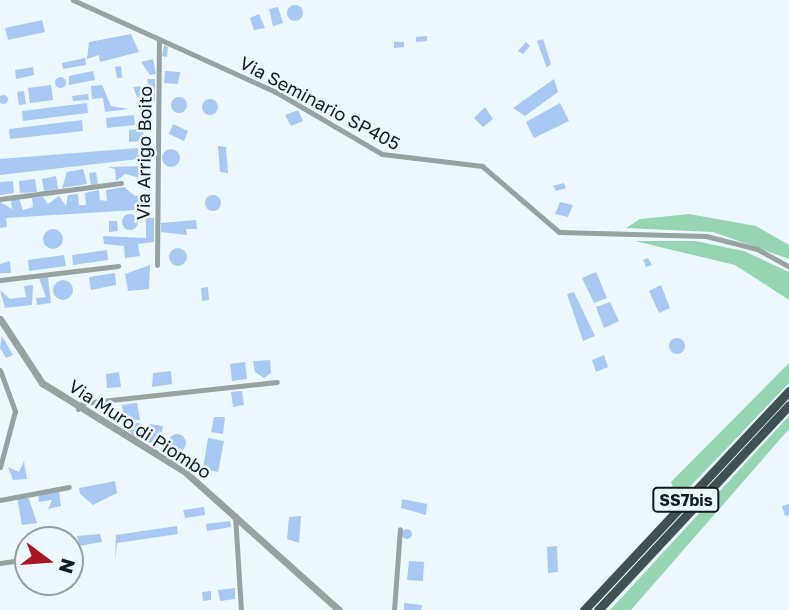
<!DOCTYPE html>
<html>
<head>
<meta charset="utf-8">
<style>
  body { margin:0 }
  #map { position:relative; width:789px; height:610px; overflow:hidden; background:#ecf8fd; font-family:"Golos Text",sans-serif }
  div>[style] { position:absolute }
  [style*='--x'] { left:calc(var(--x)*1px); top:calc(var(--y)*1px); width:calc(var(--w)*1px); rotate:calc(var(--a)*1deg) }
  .green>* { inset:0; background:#96d5b1 }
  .building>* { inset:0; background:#a8c9f4 }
  .round { border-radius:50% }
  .minor>* { height:5px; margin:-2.5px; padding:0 2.5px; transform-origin:2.5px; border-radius:2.5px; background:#98a2a1 }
  .tertiary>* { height:7px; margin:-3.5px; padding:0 3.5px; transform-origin:3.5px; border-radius:3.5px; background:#98a2a1 }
  .trunk>* { height:9px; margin:-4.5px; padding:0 4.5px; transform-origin:4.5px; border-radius:4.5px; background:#3f5150 }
  span { translate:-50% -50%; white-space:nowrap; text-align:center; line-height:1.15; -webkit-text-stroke:5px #ecf8fd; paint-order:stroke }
  .shield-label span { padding:2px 5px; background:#ecf8fd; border:2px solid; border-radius:5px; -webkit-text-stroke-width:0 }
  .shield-label { font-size:16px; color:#131b1d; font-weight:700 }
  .street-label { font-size:18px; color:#131b1d }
  .north { position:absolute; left:14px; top:526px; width:70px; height:70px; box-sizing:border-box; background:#ecf8fd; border:2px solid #95a0a3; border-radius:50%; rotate:106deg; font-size:19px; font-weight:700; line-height:28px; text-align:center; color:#131b1d }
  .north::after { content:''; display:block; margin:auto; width:24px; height:32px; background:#aa1523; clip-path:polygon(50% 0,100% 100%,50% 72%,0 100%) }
</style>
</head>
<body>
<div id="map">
  <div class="green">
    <div style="clip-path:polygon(689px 214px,756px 226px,789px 245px,789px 259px,713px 232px,626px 228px,640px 219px)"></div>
    <div style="clip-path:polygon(635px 241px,695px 241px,744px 251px,789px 272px,789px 300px,735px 265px)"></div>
    <div style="clip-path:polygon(789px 363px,789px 383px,678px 499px,671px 482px)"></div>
    <div style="clip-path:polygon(789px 416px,789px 429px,631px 610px,610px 610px)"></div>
  </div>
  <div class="building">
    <div class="round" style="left:287px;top:5px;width:16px;height:16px"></div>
    <div style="clip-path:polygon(278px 7px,283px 23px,273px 26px,269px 9px)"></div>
    <div style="clip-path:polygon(259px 14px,265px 28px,254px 30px,250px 18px)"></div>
    <div style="clip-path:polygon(42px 20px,45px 32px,8px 40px,5px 28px)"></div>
    <div style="clip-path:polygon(131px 34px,139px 52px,100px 62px,99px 55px,87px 59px,89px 42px)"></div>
    <div style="clip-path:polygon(427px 36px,427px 41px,416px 42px,416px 37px)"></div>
    <div style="clip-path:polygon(543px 39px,551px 64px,547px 68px,537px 41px)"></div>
    <div style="clip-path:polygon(394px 42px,404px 42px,404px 47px,394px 48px)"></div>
    <div style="clip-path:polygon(526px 42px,530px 46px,523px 54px,518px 51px)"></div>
    <div style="clip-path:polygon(164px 45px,168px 47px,167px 57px,162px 56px)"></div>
    <div style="clip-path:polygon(85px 58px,86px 65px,63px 69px,62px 63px)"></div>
    <div style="clip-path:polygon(153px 59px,156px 74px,150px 75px,141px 62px)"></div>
    <div style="clip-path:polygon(121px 66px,122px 78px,117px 78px,115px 67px)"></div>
    <div style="clip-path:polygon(33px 67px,34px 75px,16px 79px,15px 70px)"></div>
    <div style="clip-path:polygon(93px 71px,95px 80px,69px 85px,69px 76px)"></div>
    <div style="clip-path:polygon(165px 71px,180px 72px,178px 84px,164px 83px)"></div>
    <div class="round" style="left:54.5px;top:76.5px;width:11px;height:11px"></div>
    <div style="clip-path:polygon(147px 79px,155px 79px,155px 101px,139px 102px,133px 87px,148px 86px)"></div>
    <div style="clip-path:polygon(554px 79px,558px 92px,525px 116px,513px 108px)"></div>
    <div style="clip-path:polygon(51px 85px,53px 100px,30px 103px,28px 88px)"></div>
    <div style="clip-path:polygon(102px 85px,111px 106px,129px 109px,105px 112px,103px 98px,92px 99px,91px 86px)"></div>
    <div style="clip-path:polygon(24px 91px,26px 104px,19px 105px,17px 92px)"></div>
    <div style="clip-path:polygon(88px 94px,89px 100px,73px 101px,72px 96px)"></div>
    <div class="round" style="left:-1.5px;top:94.5px;width:9px;height:9px"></div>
    <div class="round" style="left:171px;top:97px;width:16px;height:16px"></div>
    <div class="round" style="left:202px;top:99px;width:16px;height:16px"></div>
    <div style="clip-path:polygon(87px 103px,88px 113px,23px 121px,22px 111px)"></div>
    <div style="clip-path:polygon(560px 103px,569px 121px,534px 138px,526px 122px)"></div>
    <div style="clip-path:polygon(485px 107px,493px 119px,483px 127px,474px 118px)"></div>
    <div style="clip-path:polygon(298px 110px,303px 121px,291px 126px,285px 115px)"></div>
    <div style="clip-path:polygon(134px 115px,135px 125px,107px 128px,106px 118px)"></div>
    <div style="clip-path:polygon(82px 120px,83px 131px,10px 139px,9px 129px)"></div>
    <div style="clip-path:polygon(173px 124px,188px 131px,184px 141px,169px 134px)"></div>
    <div style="clip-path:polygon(139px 129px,150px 140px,129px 142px,129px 130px)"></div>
    <div style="clip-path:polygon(218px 146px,226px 147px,228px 173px,220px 172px)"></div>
    <div style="clip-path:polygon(138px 148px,139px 159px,0 175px,0 159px)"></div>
    <div class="round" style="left:162px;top:149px;width:18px;height:18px"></div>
    <div style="clip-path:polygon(143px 166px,144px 179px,125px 174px,116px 181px,115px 169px,107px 167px)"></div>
    <div style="clip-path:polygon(83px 169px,87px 184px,62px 188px,67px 172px)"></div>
    <div style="clip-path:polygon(96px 172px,98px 184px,91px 185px,89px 173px)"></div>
    <div style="clip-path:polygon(56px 176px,58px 189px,44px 191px,42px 179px)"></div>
    <div style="clip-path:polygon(35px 179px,37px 192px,20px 193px,19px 181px)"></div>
    <div style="clip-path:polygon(13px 181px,14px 193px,0 195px,0 182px)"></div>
    <div style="clip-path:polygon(564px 183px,566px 188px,556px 191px,553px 186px)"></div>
    <div style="clip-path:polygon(124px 187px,135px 196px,152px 194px,152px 209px,6px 218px,7px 227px,0 228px,0 202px,12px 209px,11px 200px,19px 199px,23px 210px,33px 207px,32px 198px,43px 197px,48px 204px,59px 196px,66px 206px,68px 195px,78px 194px,79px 205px,86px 205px,85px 193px,99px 190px,100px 200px,107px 201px,106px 190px)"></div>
    <div class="round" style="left:205px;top:195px;width:16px;height:16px"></div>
    <div style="clip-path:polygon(560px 202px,573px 205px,568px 217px,555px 214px)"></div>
    <div class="round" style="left:122px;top:214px;width:16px;height:16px"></div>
    <div style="clip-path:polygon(146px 218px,154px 218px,154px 242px,138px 244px,140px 256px,125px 258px,124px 246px,104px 244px,103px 236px,146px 238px)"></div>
    <div style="clip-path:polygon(196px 220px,197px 229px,186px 229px,187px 235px,161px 232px,161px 223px)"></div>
    <div style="clip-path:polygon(109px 221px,117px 221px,118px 231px,109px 232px)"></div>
    <div class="round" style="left:43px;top:229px;width:20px;height:20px"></div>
    <div class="round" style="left:169px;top:248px;width:18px;height:18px"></div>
    <div style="clip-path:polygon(107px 250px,108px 260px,73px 265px,72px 255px)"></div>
    <div style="clip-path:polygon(64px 255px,66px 266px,29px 271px,28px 260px)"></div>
    <div style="clip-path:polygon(648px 258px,652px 265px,646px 267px,643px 260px)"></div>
    <div style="clip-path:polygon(10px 261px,11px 273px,0 273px,0 264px)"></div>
    <div style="clip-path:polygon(150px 265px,149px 289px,128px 291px,125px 274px)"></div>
    <div style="clip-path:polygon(596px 272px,607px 298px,594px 303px,582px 278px)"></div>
    <div style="clip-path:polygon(115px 273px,116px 285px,91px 290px,89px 277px)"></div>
    <div style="clip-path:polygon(48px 277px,51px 303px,37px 305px,36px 298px,46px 297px,39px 278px)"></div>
    <div class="round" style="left:53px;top:280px;width:20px;height:20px"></div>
    <div style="clip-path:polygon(33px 285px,32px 305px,5px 308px,0 290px,10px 299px,26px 297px,24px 286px)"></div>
    <div style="clip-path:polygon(661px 285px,670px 308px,659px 313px,649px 291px)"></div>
    <div style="clip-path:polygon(208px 287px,209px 300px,202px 301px,201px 288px)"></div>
    <div style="clip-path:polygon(574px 292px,595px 336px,583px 341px,567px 294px)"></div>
    <div style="clip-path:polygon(610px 302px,619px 321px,604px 328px,596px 307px)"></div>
    <div style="clip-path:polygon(2px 336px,13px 355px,6px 358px,0 348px)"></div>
    <div class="round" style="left:669px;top:338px;width:16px;height:16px"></div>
    <div style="clip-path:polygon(604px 355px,608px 367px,596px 372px,592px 360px)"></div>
    <div style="clip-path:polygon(270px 360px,271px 373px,264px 378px,255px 372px,253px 361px)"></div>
    <div style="clip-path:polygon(245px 362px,247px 379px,232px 381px,230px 364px)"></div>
    <div style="clip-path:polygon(171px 371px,172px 384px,152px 387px,153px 373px)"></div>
    <div style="clip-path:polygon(119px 372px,121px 387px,107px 388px,106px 374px)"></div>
    <div style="clip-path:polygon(242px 391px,244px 405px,233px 407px,231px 392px)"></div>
    <div style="clip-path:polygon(137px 403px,140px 420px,124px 420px,122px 405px)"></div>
    <div style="clip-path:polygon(214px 417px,225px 417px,223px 434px,211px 432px)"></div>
    <div class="round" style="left:130px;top:423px;width:14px;height:14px"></div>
    <div style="clip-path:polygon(150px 424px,163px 426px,159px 445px,147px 442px)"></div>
    <div class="round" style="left:168px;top:434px;width:18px;height:18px"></div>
    <div style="clip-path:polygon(208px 438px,224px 441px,218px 472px,203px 469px)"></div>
    <div style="clip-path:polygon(24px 461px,27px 479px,13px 480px,8px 467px,19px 472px)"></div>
    <div style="clip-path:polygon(115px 481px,117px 493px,93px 505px,80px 494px,79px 488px)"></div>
    <div style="clip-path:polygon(59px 491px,61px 506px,48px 509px,52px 500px,39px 502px,38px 494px)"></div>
    <div style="clip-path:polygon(28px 496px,37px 523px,22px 525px,17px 498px)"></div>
    <div style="clip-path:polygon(402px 499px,427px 504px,426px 515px,401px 508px)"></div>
    <div style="clip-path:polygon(789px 504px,789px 515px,785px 516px,782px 506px)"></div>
    <div style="clip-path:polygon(204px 507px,205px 515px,185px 518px,183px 510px)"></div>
    <div style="clip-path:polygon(301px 516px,299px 543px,287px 539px,289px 517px)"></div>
    <div style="clip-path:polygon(230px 521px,231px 527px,207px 531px,206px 524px)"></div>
    <div style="clip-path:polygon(177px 526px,178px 534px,117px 543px,115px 561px,116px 535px)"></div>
    <div class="round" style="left:402px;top:529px;width:10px;height:10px"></div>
    <div style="clip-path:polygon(100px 534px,102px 542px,79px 546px,77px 536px)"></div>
    <div style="clip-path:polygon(557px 546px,558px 572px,548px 573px,547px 547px)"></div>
    <div style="clip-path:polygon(409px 561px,424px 562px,423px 581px,407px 580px)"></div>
    <div style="clip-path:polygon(235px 588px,235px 599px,220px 601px,218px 590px)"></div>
    <div style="clip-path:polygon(211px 591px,211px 600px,203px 601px,202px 592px)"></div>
    <div style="clip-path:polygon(404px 603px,422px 605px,421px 610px,404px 610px)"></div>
  </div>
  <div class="minor">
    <div style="--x:73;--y:0;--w:223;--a:24.4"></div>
    <div style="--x:276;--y:92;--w:123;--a:30.3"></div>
    <div style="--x:382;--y:154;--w:101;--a:6.8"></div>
    <div style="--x:482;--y:166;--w:101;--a:40.6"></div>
    <div style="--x:559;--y:232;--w:147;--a:1.6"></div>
    <div style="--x:706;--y:236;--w:53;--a:14.3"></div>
    <div style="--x:757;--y:249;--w:37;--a:29"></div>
    <div style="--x:0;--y:199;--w:122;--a:-7.5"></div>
    <div style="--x:157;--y:265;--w:225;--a:-89.5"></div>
    <div style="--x:0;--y:280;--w:119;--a:-6.8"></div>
    <div style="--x:0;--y:370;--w:44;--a:69.9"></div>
    <div style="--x:15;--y:411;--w:58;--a:105"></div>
    <div style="--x:78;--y:409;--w:8;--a:-50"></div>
    <div style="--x:83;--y:403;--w:195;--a:-6.2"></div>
    <div style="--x:0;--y:500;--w:70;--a:-10.7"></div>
    <div style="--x:235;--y:515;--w:95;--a:86.4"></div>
    <div style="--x:70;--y:553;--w:5;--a:-11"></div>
    <div style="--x:0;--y:563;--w:28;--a:-8"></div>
    <div style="--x:394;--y:610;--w:81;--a:-85.8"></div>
  </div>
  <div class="tertiary">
    <div style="--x:0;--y:319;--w:77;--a:56.7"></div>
    <div style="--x:42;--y:383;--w:167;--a:31.8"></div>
    <div style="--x:184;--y:471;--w:208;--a:41.9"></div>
  </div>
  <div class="trunk">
    <div style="--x:584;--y:610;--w:300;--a:-46.9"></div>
    <div style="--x:598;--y:610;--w:280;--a:-47"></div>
  </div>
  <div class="shield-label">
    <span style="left:686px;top:500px">SS7bis</span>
  </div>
  <div class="street-label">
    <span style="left:320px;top:103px;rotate:28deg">Via Seminario SP405</span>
    <span style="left:144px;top:153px;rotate:-89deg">Via Arrigo Boito</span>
    <span style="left:140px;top:429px;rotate:33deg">Via Muro di Piombo</span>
  </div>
  <div class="north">N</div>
</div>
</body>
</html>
